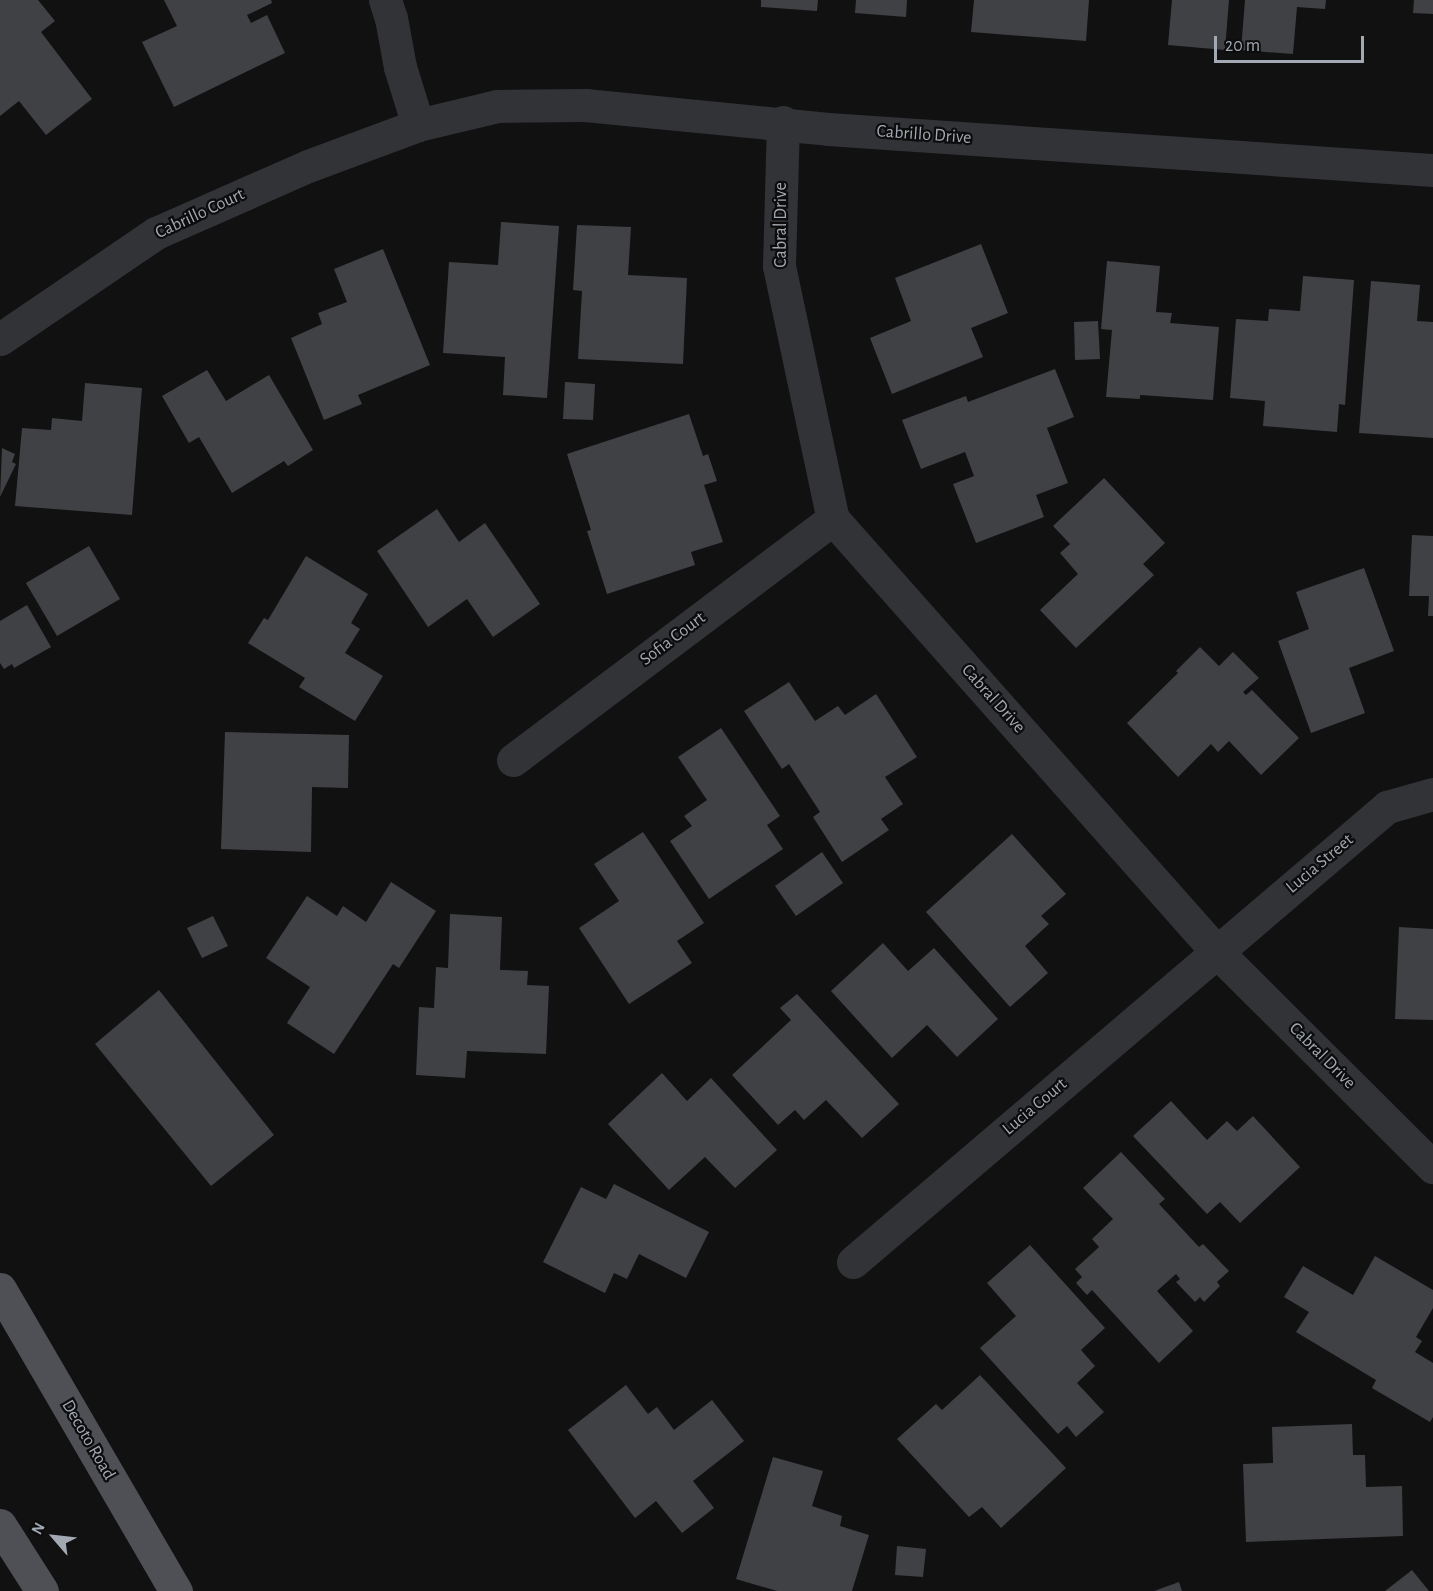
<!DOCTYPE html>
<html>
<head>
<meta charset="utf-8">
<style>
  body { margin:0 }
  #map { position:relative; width:1433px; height:1591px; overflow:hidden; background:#111112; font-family:"Alegreya Sans",sans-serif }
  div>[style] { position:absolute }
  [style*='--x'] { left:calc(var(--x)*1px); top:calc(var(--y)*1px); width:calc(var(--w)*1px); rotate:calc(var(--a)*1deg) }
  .building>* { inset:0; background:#404145 }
  .minor>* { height:33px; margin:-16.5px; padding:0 16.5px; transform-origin:16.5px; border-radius:16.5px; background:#323337 }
  .major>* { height:33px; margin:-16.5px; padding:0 16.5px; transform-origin:16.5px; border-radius:16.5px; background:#4e5056 }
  span { translate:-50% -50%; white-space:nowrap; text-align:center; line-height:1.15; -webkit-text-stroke:4.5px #0c0c0d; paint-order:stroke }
  .street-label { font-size:18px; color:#a2a9b3 }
  .north { position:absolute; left:24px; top:1507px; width:60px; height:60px; -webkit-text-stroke:4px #0c0c0d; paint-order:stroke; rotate:298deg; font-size:16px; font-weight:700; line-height:24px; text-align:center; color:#a2a9b3 }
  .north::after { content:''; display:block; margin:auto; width:21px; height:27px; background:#a2a9b3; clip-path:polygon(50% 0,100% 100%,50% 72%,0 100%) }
  .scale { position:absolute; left:1214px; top:36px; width:150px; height:27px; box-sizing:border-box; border:3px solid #a2a9b3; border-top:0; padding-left:8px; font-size:18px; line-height:21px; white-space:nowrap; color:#a2a9b3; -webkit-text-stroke:4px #0c0c0d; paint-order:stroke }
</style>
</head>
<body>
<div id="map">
  <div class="building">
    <div style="clip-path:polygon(0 0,38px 0,55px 21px,41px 32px,92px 99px,46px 135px,19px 101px,0 116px)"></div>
    <div style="clip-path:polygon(164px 0,271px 0,272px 3px,247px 15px,251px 23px,267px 15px,285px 53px,174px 107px,142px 42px,177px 26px)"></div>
    <div style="clip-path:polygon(761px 0,818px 0,817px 11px,761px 7px)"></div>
    <div style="clip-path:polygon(856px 0,907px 0,906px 17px,855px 13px)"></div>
    <div style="clip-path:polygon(974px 0,1089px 0,1086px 41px,971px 32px)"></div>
    <div style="clip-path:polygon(1172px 0,1229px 0,1225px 50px,1168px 45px)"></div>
    <div style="clip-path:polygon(1245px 0,1326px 0,1325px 9px,1297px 7px,1293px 54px,1241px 50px)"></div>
    <div style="clip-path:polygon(1414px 0,1433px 0,1433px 14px,1413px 13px)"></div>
    <div style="clip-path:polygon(501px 222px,559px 226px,547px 398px,503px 395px,505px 357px,443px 353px,449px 262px,498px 265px)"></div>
    <div style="clip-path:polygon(577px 225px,631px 227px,628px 275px,687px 278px,683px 364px,578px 359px,582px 291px,573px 290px)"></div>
    <div style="clip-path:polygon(981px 244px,1008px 313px,971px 328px,983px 357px,892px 394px,870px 338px,911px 321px,895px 278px)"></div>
    <div style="clip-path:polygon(383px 249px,430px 365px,358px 395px,362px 404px,324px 420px,291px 338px,322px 324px,318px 313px,347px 302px,334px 269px)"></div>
    <div style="clip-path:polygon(1107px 261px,1160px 266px,1156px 312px,1172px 313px,1170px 323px,1219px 327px,1213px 400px,1140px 395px,1140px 399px,1106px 397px,1112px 330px,1101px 329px)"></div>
    <div style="clip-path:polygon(1303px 276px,1354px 280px,1345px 405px,1339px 404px,1337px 432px,1263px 426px,1265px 401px,1230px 398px,1236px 319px,1268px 321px,1269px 309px,1300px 311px)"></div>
    <div style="clip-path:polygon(1371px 281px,1420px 285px,1417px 321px,1433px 322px,1433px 438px,1359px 433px)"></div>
    <div style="clip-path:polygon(1098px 321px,1100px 359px,1075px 360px,1074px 322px)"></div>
    <div style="clip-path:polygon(1055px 369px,1074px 417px,1047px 428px,1068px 483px,1036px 495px,1044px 517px,976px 543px,953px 484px,974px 476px,965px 452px,921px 469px,902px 420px,966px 396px,968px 402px)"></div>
    <div style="clip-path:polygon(207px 370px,226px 401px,269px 375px,313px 450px,288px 466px,284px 461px,232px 493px,199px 437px,189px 443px,162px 396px)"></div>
    <div style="clip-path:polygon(565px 382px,595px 384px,593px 420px,563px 419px)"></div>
    <div style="clip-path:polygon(85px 383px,142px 388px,132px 515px,15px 506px,22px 428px,51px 430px,52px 418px,82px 421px)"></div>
    <div style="clip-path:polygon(689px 414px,703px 456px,708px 454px,717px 481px,704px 485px,723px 542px,691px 552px,695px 565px,607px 594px,587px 531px,591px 530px,567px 454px)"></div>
    <div style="clip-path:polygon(2px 448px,15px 454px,12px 462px,16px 464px,0 497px)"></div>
    <div style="clip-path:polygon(1104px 478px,1165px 543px,1143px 564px,1154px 575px,1076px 648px,1040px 610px,1078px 574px,1060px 553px,1070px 544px,1053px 526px)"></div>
    <div style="clip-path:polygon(437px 509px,459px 542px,485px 523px,540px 604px,493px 637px,467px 599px,428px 627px,377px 551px)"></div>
    <div style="clip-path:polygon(1412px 535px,1433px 536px,1433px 616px,1428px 616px,1429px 596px,1409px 596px)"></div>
    <div style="clip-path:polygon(89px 546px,120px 599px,57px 636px,26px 583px)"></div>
    <div style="clip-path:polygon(306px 556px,368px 594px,351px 623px,360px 629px,345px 653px,383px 676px,355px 721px,299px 687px,305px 678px,248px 643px,264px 618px,268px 620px)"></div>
    <div style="clip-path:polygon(1364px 568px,1394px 651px,1349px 668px,1365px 713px,1311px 733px,1278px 641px,1309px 629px,1296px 592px)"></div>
    <div style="clip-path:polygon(27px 605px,51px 647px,14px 668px,12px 664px,4px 669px,0 663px,0 621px)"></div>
    <div style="clip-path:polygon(1200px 647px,1219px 666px,1233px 652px,1259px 678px,1243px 692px,1246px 695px,1252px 690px,1299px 738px,1261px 775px,1229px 741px,1218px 752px,1211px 744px,1178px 777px,1127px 723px,1178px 673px,1176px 671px)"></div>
    <div style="clip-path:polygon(789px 682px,815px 721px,838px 706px,845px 715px,876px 694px,917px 757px,885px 777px,903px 804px,881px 819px,889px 830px,842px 862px,813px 817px,820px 812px,789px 764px,782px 769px,744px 711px)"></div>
    <div style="clip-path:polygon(721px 728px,780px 816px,767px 825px,783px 849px,709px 899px,670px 841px,692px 826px,684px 816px,707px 800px,678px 757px)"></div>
    <div style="clip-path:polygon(225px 732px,349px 735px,348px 788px,312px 787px,311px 852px,221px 849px)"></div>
    <div style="clip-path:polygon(643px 832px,704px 923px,677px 941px,692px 963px,629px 1004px,579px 928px,619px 901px,594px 864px)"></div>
    <div style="clip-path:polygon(1012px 834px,1066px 894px,1041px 916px,1049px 924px,1025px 946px,1048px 973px,1010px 1007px,926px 912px)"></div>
    <div style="clip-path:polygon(822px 852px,843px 883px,796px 916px,775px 886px)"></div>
    <div style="clip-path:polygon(391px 882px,436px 911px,399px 968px,393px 964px,334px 1054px,287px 1023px,310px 987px,266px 958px,307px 896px,337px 916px,343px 906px,366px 922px)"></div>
    <div style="clip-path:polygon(450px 914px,502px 917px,500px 970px,528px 971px,527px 985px,549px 986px,546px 1054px,467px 1051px,465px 1078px,416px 1075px,419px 1007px,434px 1008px,436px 967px,448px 968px)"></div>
    <div style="clip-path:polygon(213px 916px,228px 946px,202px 958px,187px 928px)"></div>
    <div style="clip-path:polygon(1399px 927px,1433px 929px,1433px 1020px,1395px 1019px)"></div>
    <div style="clip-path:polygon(883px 943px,908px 971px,934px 948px,998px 1019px,957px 1057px,927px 1025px,892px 1058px,831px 991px)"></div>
    <div style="clip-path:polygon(159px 990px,274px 1135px,211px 1186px,95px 1044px)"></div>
    <div style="clip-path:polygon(797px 994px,899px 1104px,862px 1138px,826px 1100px,804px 1120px,795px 1110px,778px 1125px,732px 1075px,791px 1020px,780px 1008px)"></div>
    <div style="clip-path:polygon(662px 1073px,687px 1101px,711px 1078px,777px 1150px,735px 1188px,705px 1157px,669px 1190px,608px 1124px)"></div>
    <div style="clip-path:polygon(1171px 1101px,1207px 1140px,1227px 1121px,1237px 1131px,1253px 1116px,1300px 1167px,1240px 1223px,1220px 1202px,1207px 1214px,1133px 1136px)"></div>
    <div style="clip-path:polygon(1121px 1152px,1165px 1199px,1159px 1204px,1199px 1247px,1203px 1244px,1229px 1271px,1217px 1282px,1220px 1286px,1204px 1302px,1200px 1297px,1195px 1302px,1176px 1282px,1180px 1279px,1176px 1274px,1157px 1291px,1193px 1331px,1159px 1363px,1092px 1290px,1087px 1295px,1076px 1283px,1082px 1277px,1075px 1269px,1099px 1247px,1092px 1239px,1113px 1219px,1083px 1188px)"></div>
    <div style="clip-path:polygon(614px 1184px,709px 1232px,686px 1278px,639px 1254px,627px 1279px,614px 1273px,605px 1293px,543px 1262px,581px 1187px,606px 1199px)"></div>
    <div style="clip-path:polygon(1030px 1245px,1105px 1328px,1081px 1350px,1095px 1366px,1077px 1383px,1104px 1412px,1076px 1437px,1067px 1426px,1058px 1434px,980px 1348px,1016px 1316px,987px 1283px)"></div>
    <div style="clip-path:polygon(1375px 1256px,1433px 1290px,1433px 1308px,1416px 1337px,1422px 1341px,1415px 1352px,1433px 1363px,1433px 1417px,1430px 1422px,1372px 1388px,1376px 1380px,1296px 1332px,1309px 1312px,1284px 1297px,1303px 1266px,1353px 1295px)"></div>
    <div style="clip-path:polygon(980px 1375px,1066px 1468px,1001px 1528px,982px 1507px,969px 1517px,897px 1439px,936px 1404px,942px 1410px)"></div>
    <div style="clip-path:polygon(626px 1385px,648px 1414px,657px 1407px,674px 1430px,712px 1400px,744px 1441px,693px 1481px,714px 1508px,682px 1533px,656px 1501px,635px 1518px,568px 1430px)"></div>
    <div style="clip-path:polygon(1352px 1424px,1353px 1455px,1365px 1455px,1366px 1487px,1402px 1486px,1403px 1536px,1246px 1542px,1243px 1464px,1273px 1463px,1272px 1427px)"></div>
    <div style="clip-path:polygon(773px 1457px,823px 1471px,812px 1506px,842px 1516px,840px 1526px,869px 1535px,852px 1591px,777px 1591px,736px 1579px)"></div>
    <div style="clip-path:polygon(897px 1546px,926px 1549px,923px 1577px,895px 1575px)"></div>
    <div style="clip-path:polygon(1412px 1570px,1429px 1591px,1385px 1591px)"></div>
    <div style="clip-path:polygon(1179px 1582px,1182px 1591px,1154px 1591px)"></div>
  </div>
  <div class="minor">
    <div style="--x:385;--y:0;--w:19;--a:72"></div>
    <div style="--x:391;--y:18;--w:50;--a:79.6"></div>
    <div style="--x:400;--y:67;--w:61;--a:72.8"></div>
    <div style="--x:783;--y:122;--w:144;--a:91.6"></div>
    <div style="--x:779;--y:266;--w:259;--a:78"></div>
    <div style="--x:833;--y:519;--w:579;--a:48.43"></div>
    <div style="--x:1217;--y:952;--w:305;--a:44.9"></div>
    <div style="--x:0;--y:339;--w:189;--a:-34.2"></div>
    <div style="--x:156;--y:233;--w:166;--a:-23.8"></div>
    <div style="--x:308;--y:166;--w:117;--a:-20.4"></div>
    <div style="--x:418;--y:125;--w:81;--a:-13.5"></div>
    <div style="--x:497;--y:106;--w:88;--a:-0.7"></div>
    <div style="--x:585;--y:105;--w:244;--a:5.6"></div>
    <div style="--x:828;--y:129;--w:606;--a:3.88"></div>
    <div style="--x:513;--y:760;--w:401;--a:-37"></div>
    <div style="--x:853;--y:1262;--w:702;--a:-40.43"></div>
    <div style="--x:1387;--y:807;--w:48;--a:-15.8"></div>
  </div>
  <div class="major">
    <div style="--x:0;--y:1289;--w:350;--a:59.8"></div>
    <div style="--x:0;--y:1525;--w:78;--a:57.5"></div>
  </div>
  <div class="street-label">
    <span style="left:924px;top:135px;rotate:4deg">Cabrillo Drive</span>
    <span style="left:200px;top:214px;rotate:-25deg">Cabrillo Court</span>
    <span style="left:781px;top:225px;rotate:-90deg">Cabral Drive</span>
    <span style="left:673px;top:639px;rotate:-37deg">Sofia Court</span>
    <span style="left:993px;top:699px;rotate:48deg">Cabral Drive</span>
    <span style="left:1320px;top:864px;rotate:-40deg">Lucia Street</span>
    <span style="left:1322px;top:1056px;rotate:45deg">Cabral Drive</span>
    <span style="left:1035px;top:1107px;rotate:-40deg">Lucia Court</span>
    <span style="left:88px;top:1440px;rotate:60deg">Decoto Road</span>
  </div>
  <div class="north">N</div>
  <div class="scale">20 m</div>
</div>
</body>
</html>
